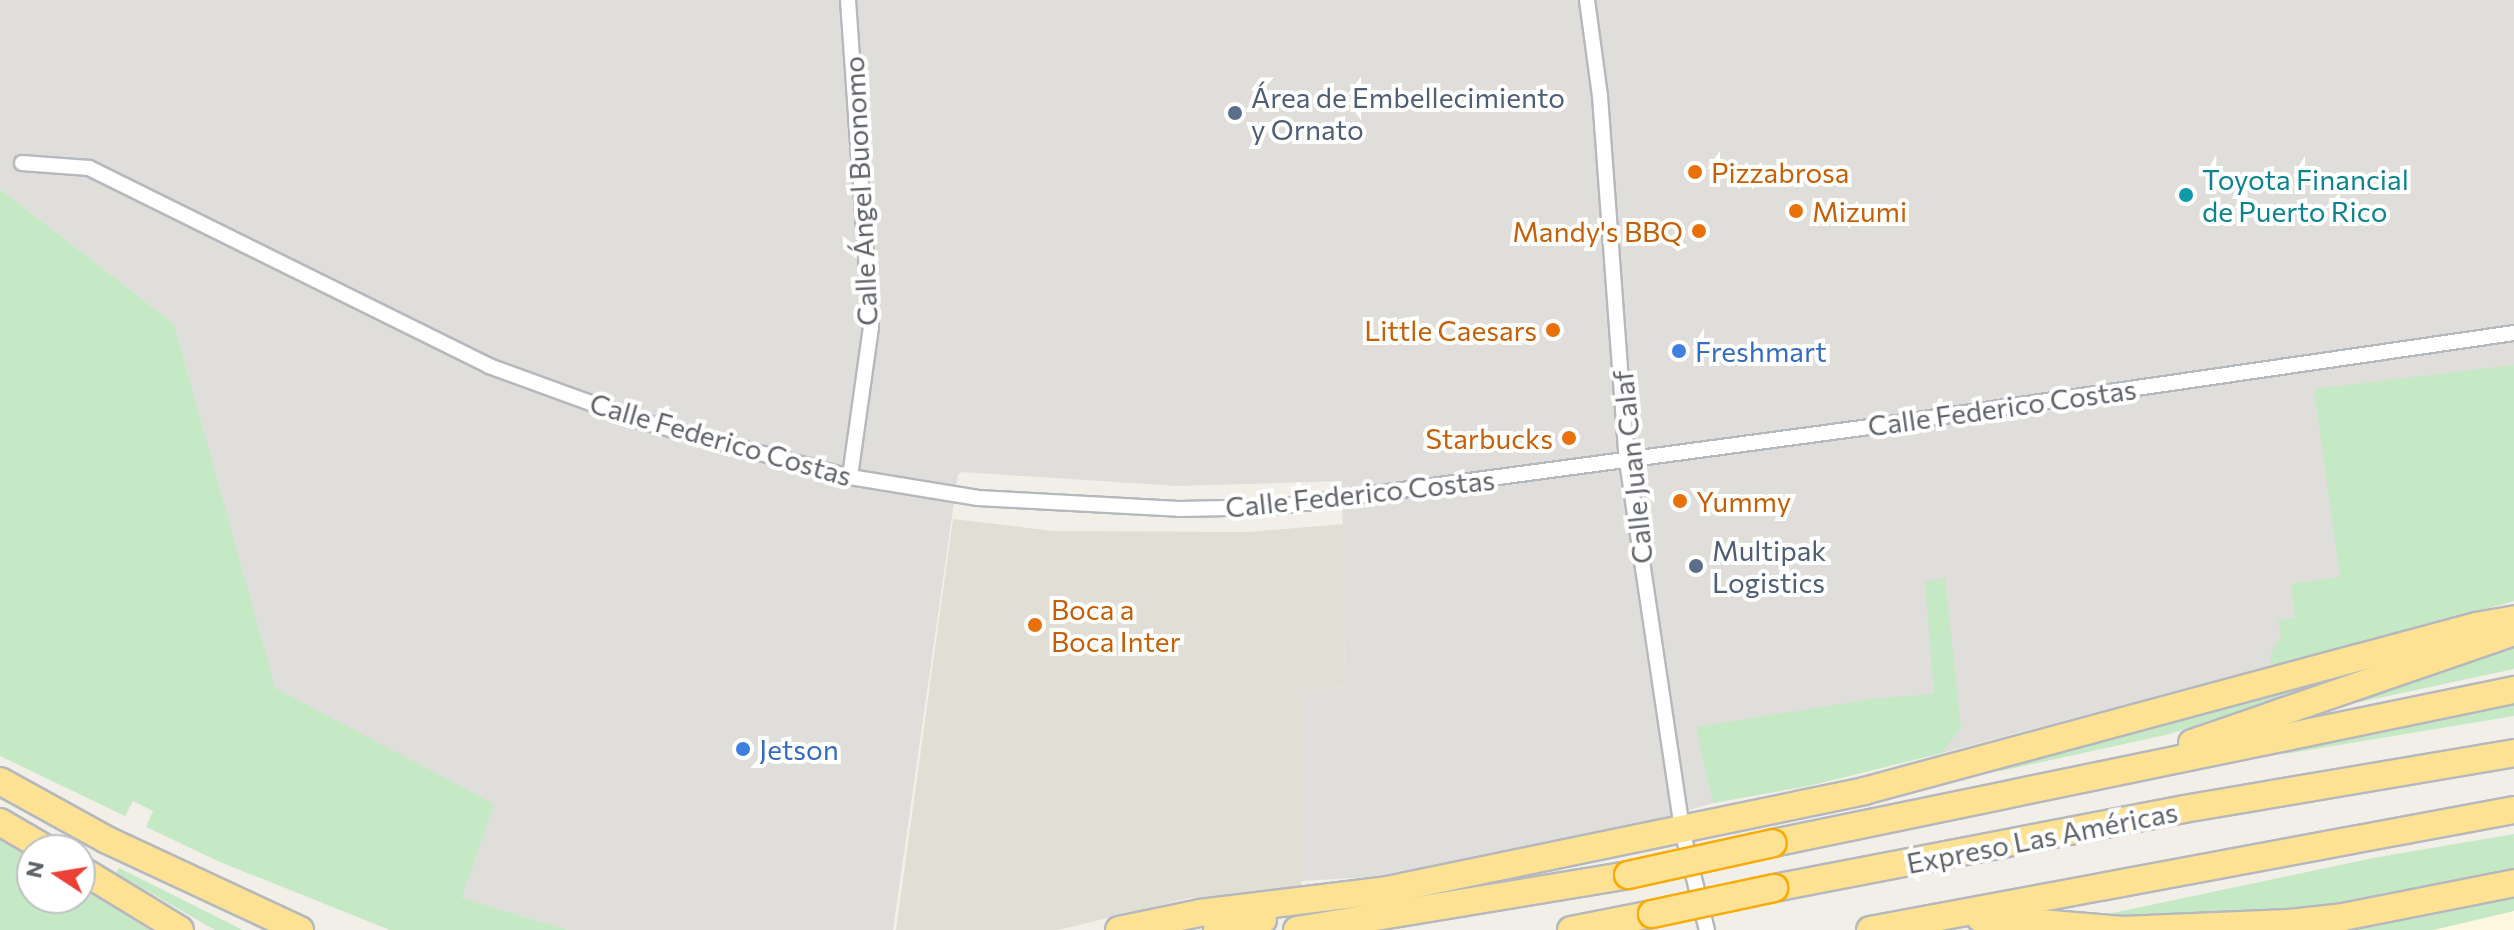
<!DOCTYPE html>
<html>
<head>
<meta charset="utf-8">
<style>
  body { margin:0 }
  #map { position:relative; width:2514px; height:930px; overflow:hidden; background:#f1efe8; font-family:Commissioner,sans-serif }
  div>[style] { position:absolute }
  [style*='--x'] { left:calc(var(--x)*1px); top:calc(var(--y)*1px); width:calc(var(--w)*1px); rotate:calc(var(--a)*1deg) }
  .commercial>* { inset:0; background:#fef7e0 }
  .industrial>* { inset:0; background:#e0deda }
  .education>* { inset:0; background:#e1ded6 }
  .green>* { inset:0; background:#c5e8c5 }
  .roads { filter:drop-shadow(2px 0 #b5b8bc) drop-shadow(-2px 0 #b5b8bc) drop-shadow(0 2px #b5b8bc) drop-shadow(0 -2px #b5b8bc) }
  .street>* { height:14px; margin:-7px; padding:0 7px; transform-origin:7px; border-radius:7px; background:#fff }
  .highway>* { height:26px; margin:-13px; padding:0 13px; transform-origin:13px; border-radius:13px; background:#fde293 }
  .bridges { filter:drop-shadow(2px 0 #f9ab00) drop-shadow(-2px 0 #f9ab00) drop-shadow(0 2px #f9ab00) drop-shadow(0 -2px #f9ab00) }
  .highway-bridge>* { height:26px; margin:-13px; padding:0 13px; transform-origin:13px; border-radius:13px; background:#fde293 }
  .dots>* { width:22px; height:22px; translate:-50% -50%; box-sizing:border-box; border:4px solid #fff; border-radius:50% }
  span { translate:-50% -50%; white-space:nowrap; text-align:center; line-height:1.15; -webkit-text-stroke:8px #fff; paint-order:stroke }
  .service-label { font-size:28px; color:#4e5e75 }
  .left { translate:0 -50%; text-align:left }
  .food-label { font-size:28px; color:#c56008 }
  .right { translate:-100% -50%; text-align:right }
  .culture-label { font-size:28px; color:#0d838f }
  .street-label { font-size:28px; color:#5f6368 }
  .shop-label { font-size:28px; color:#366cbe }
  .north { position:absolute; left:16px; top:834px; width:80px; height:80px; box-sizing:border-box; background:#fff; border:2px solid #bfc1c3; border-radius:50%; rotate:282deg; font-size:22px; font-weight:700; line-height:32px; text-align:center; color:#5f6368 }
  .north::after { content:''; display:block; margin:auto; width:28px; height:36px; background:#ea4335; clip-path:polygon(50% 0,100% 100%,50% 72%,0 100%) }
</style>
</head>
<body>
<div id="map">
  <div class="commercial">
    <div style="clip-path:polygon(2514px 911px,2514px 930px,2433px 930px)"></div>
  </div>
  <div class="industrial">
    <div style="clip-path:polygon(0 0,2514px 0,2514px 601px,1942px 753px,1808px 786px,1713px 803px,1614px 833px,1369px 877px,1301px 881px,1301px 691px,1345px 687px,1342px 481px,1178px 486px,962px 472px,958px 474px,893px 930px,568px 930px,462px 898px,493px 804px,274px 688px,174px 324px,0 189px)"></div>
  </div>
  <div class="education">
    <div style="clip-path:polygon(953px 519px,1053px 531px,1249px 532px,1343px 524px,1345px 687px,1301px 691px,1301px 890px,1190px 898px,1058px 930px,896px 930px)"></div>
  </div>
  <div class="green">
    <div style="clip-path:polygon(0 189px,174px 324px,275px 688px,494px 804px,462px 898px,568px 930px,390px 930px,220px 862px,146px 827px,153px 811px,133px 801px,125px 816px,0 756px)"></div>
    <div style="clip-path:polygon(2514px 365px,2514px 601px,2272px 666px,2270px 655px,2281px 637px,2278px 620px,2295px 618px,2291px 584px,2340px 577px,2314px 389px)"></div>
    <div style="clip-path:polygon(1945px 578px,1961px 727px,1942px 753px,1808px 786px,1713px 803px,1696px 727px,1873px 699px,1934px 694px,1925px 581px)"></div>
    <div style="clip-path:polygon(2514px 642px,2514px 669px,2355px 703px,2354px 696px)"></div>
    <div style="clip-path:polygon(2344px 675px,2170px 734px,1996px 772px,2027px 760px)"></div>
    <div style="clip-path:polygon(2514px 703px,2514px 716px,2278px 755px,2339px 738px)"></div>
    <div style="clip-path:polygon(2514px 834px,2514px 871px,2359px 903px,2298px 912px,2123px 918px,2108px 914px,2373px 858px)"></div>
    <div style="clip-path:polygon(0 837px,32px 856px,32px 898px,80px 898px,80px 887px,149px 930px,0 930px)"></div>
    <div style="clip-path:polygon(119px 868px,243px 930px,215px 930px,116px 873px)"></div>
    <div style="clip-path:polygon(2514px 899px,2514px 911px,2433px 930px,2322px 930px)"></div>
  </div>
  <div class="roads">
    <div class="street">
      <div style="--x:848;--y:0;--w:328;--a:86"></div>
      <div style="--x:871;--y:327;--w:151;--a:98"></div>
      <div style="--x:1587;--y:0;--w:97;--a:82.3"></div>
      <div style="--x:1600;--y:96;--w:366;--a:85.8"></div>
      <div style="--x:1627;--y:461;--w:373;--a:81.5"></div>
      <div style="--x:1682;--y:830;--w:103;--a:76"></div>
      <div style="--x:22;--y:163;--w:67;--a:4.3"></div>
      <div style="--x:89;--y:168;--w:446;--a:26.3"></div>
      <div style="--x:489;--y:366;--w:158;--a:20"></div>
      <div style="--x:637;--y:420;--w:220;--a:15"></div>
      <div style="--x:850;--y:477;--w:130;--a:9.3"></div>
      <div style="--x:978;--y:498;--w:201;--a:3.1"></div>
      <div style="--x:1179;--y:509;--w:97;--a:-1.2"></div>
      <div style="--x:1276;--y:507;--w:591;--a:-7.68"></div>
      <div style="--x:1862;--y:428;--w:659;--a:-8.29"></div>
    </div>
    <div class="highway">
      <div style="--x:2192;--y:743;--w:337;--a:-19"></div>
      <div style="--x:0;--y:781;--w:122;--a:28.9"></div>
      <div style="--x:107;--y:840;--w:213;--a:25"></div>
      <div style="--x:0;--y:822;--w:56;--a:30.3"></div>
      <div style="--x:1773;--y:843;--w:757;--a:-11.67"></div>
      <div style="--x:80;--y:869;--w:117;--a:31.4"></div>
      <div style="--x:1774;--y:888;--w:418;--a:-10.9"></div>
      <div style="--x:2184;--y:809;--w:335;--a:-9.6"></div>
      <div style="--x:1980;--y:918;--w:143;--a:4.8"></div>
      <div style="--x:2122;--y:930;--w:167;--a:-2.4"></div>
      <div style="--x:2289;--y:923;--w:54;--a:-6.3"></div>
      <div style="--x:2343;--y:917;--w:174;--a:-11.2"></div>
      <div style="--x:1119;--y:930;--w:83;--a:-11.9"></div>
      <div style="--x:1200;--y:913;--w:188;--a:-7"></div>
      <div style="--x:1387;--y:890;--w:487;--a:-11.7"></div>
      <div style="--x:1864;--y:791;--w:634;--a:-15.09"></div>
      <div style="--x:2476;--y:626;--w:39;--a:-10"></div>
      <div style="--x:1217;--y:930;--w:47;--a:-12.3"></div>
      <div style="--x:1297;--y:930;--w:336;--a:-9.4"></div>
      <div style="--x:1571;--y:930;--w:83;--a:-11.2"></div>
      <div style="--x:1870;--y:930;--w:655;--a:-10.56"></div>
    </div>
  </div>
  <div class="bridges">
    <div class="highway-bridge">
      <div style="--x:1628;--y:875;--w:148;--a:-12.4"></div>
      <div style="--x:1652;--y:914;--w:125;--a:-12"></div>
    </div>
  </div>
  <div class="dots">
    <div style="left:1235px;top:113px;background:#5c6f8a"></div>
    <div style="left:1695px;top:172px;background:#e8710a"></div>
    <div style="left:2186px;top:195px;background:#0f9aa8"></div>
    <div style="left:1796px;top:211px;background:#e8710a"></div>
    <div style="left:1699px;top:231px;background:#e8710a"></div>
    <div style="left:1553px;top:330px;background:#e8710a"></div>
    <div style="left:1679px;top:351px;background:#3f7fe0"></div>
    <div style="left:1569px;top:438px;background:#e8710a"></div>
    <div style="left:1680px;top:501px;background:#e8710a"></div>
    <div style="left:1696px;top:566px;background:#5c6f8a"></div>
    <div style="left:1035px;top:625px;background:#e8710a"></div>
    <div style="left:743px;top:749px;background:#3f7fe0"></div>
  </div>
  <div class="service-label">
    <span class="left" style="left:1251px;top:113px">Área de Embellecimiento<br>y Ornato</span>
    <span class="left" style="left:1712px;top:566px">Multipak<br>Logistics</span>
  </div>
  <div class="food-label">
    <span class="left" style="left:1711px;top:172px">Pizzabrosa</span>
    <span class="left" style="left:1812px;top:211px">Mizumi</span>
    <span class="right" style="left:1683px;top:231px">Mandy's BBQ</span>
    <span class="right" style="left:1537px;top:330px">Little Caesars</span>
    <span class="right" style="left:1553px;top:438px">Starbucks</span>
    <span class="left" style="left:1696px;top:501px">Yummy</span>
    <span class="left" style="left:1051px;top:625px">Boca a<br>Boca Inter</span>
  </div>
  <div class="culture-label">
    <span class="left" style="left:2202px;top:195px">Toyota Financial<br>de Puerto Rico</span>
  </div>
  <div class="street-label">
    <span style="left:860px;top:191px;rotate:-93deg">Calle Ángel Buonomo</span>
    <span style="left:2002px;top:407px;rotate:-8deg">Calle Federico Costas</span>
    <span style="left:721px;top:439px;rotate:16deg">Calle Federico Costas</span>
    <span style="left:1632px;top:467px;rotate:-96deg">Calle Juan Calaf</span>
    <span style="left:1360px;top:493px;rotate:-6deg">Calle Federico Costas</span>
    <span style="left:2042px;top:837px;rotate:-11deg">Expreso Las Américas</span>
  </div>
  <div class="shop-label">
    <span class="left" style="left:1695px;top:351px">Freshmart</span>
    <span class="left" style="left:759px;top:749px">Jetson</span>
  </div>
  <div class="north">N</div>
</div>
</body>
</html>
